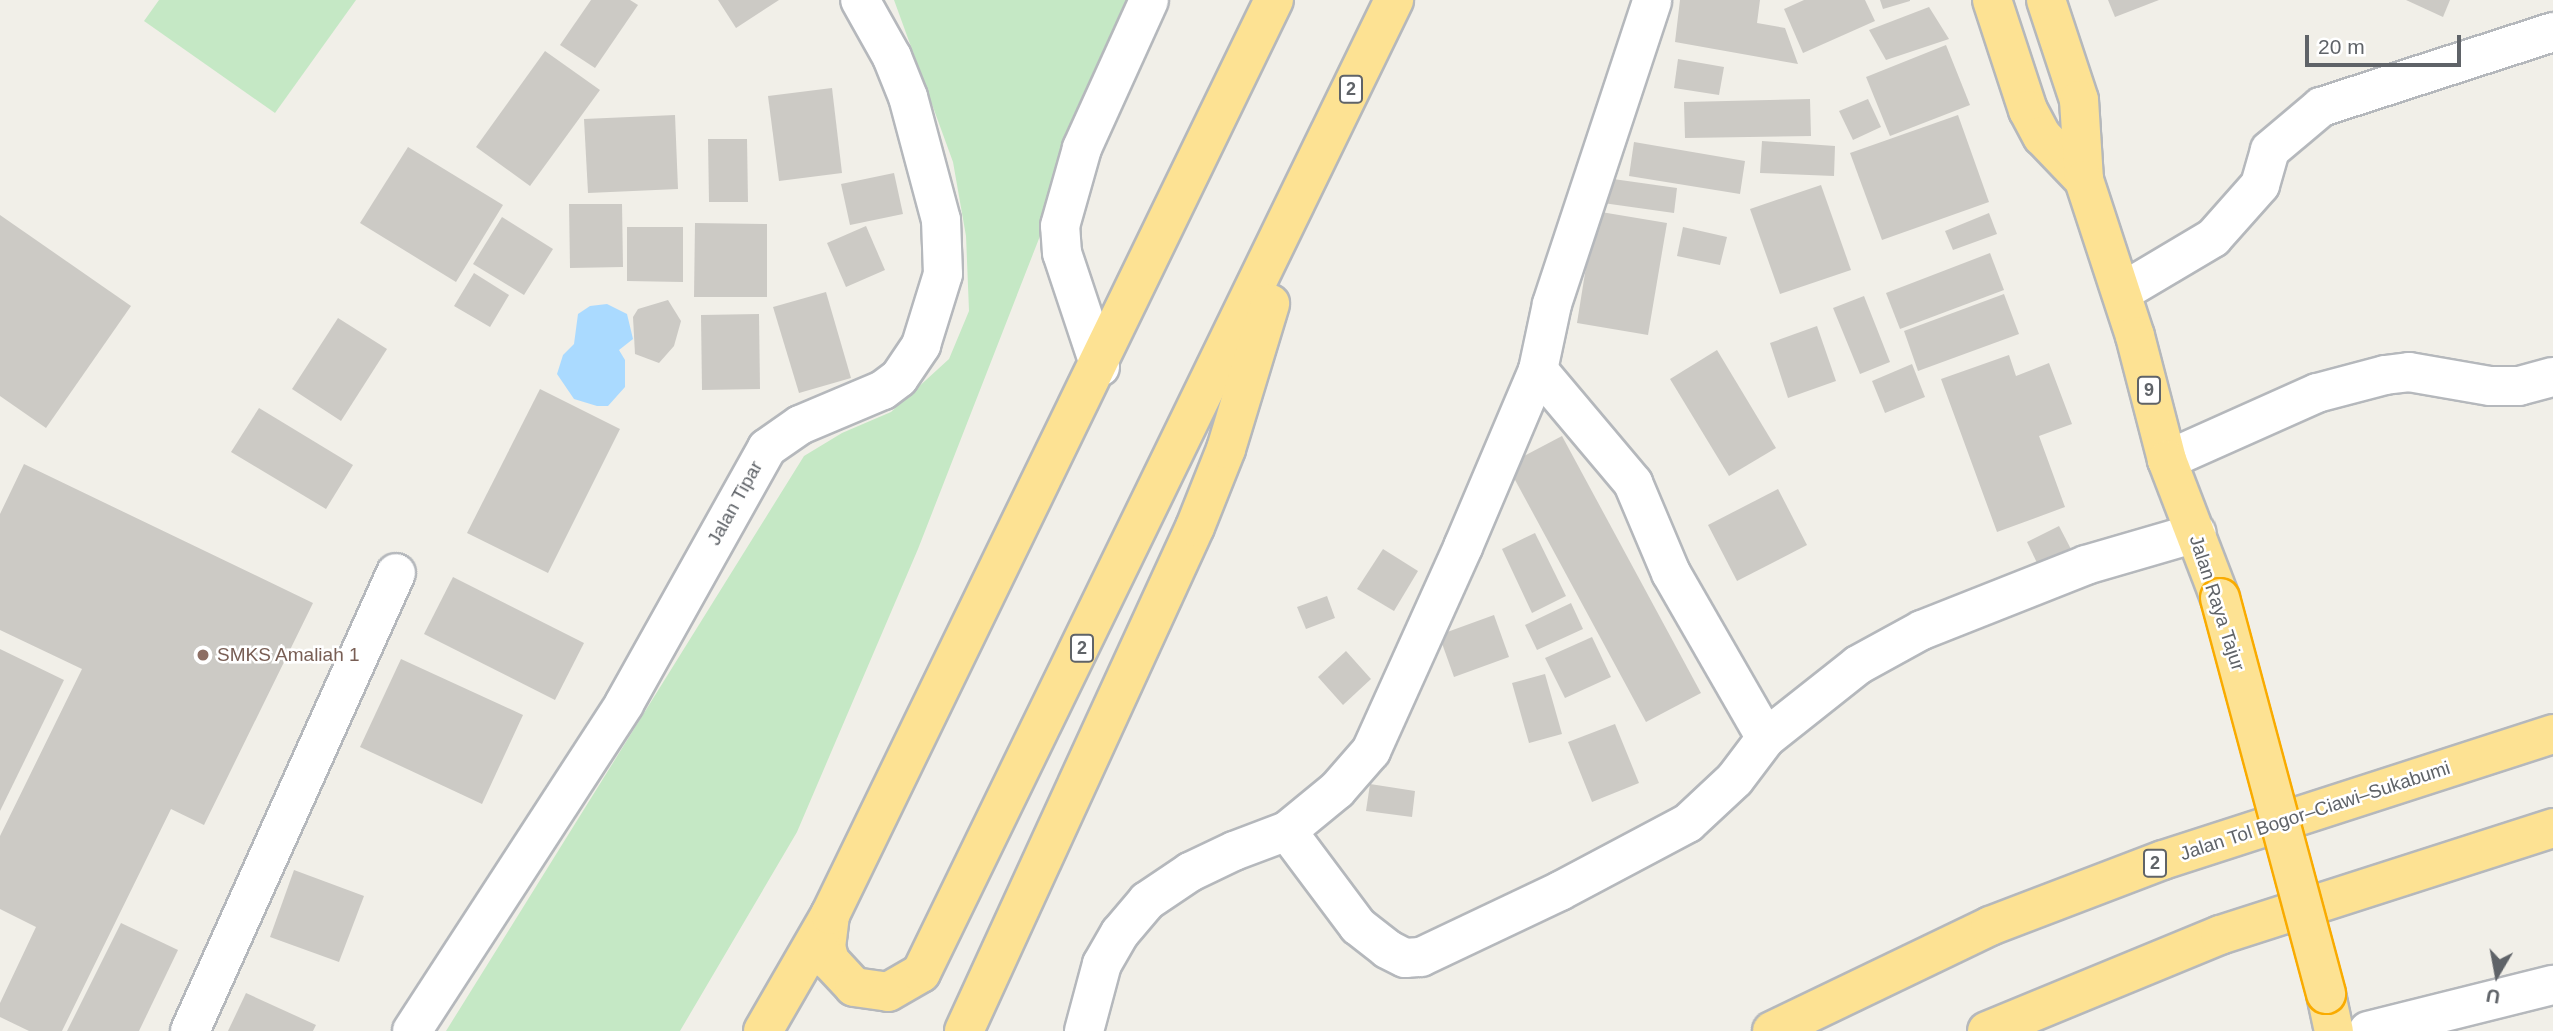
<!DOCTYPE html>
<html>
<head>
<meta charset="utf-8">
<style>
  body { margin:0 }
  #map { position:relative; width:2553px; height:1031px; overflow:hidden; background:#f1efe8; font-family:Arial,sans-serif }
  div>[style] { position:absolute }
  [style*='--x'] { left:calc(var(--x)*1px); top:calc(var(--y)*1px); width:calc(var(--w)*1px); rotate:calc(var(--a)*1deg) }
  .green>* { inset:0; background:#c5e8c5 }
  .water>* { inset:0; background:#aadaff }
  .building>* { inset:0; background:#cccac5 }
  .roads { filter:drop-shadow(2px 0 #b5b8bc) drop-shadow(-2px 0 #b5b8bc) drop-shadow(0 2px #b5b8bc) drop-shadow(0 -2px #b5b8bc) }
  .minor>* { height:38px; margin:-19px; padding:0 19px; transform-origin:19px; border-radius:19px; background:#fff }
  .highway>* { height:38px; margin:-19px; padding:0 19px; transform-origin:19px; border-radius:19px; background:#fde293 }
  .bridges { filter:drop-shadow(2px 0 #f9ab00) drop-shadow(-2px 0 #f9ab00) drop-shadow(0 2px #f9ab00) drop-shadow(0 -2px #f9ab00) }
  .highway-bridge>* { height:38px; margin:-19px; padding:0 19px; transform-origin:19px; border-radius:19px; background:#fde293 }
  .dots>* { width:19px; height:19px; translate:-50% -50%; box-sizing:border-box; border:4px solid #fff; border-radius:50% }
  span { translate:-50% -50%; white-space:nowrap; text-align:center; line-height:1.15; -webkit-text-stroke:5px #fff; paint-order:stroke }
  .shield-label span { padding:2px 5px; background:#fff; border:2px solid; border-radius:5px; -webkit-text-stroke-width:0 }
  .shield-label { font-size:18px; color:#5f6368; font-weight:700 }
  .street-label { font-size:19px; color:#5f6368 }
  .education-label { font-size:19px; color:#785e54 }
  .left { translate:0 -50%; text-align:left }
  .north { position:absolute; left:2462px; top:940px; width:70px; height:70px; -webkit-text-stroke:5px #fff; paint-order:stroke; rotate:190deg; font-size:19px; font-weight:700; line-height:28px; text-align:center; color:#5f6368 }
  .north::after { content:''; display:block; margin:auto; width:24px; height:32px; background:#5f6368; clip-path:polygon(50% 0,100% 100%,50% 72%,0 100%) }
  .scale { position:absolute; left:2305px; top:35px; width:156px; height:32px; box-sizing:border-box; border:4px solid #5f6368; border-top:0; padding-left:9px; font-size:21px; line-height:24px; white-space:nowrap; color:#5f6368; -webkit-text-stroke:5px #fff; paint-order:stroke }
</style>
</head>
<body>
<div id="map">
  <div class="green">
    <div style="clip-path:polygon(159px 0,356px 0,275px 113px,144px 21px)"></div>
    <div style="clip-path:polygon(894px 0,1132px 0,918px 549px,797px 832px,680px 1031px,446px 1031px,804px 456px,842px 433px,891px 412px,949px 359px,969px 311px,966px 236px,953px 162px)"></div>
  </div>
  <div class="water">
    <div style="clip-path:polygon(607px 304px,627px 314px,633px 339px,619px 350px,625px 360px,625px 387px,608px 406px,597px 406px,574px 399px,557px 374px,563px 355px,574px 344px,578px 314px,590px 306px)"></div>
  </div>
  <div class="building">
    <div style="clip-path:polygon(591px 0,630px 0,638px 5px,595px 68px,560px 45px)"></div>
    <div style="clip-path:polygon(718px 0,779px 0,736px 28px)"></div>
    <div style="clip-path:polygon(1680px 0,1760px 0,1757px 23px,1785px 28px,1798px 64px,1675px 42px)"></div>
    <div style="clip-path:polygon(1804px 0,1865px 0,1875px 21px,1803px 53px,1784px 9px)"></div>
    <div style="clip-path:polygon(1880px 0,1910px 0,1910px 1px,1883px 9px)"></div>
    <div style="clip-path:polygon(2108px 0,2159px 0,2115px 17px)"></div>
    <div style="clip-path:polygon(2406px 0,2450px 0,2443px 17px)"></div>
    <div style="clip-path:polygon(1929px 7px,1949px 39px,1886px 60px,1869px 30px)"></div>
    <div style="clip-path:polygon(1946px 45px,1970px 105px,1890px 136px,1866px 77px)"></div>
    <div style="clip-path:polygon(545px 51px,600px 90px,530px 186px,476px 147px)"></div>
    <div style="clip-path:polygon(1678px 59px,1724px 67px,1719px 95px,1674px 88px)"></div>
    <div style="clip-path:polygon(832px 88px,842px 173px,779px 181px,768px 96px)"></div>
    <div style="clip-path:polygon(1810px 99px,1811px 136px,1685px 138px,1684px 102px)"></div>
    <div style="clip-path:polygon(1868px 99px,1881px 127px,1853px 140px,1839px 111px)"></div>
    <div style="clip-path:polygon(675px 115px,678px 189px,588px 193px,584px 119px)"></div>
    <div style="clip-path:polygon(1958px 115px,1989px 202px,1882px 240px,1850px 153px)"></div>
    <div style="clip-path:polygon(708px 139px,747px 139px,748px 202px,709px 202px)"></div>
    <div style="clip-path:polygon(1762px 141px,1835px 146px,1834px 176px,1760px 173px)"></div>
    <div style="clip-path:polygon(1634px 142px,1745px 161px,1740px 194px,1629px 176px)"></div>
    <div style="clip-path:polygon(408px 147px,503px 205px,456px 282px,360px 223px)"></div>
    <div style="clip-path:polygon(894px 173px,903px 214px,850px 225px,841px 184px)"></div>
    <div style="clip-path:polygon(1606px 178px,1677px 188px,1674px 213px,1603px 203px)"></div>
    <div style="clip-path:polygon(1821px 185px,1851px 270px,1780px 294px,1750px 209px)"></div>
    <div style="clip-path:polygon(569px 204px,622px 204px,623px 267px,570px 268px)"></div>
    <div style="clip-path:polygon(1595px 211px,1667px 223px,1648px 335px,1577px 323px)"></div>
    <div style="clip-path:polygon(1989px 213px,1997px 234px,1953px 250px,1945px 231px)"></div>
    <div style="clip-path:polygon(0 215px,131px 306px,46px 428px,0 396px)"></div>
    <div style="clip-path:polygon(502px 217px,553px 249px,524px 295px,473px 264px)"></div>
    <div style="clip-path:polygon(695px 223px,767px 224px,767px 297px,694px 297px)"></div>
    <div style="clip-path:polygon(866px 226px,885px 270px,846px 287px,827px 243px)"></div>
    <div style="clip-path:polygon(627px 227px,683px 227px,683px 282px,627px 281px)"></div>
    <div style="clip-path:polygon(1683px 227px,1727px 237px,1720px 265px,1677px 256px)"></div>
    <div style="clip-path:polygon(1990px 253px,2004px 290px,1900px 329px,1886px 293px)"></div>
    <div style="clip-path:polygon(474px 273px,509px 295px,490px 327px,454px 306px)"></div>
    <div style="clip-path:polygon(826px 292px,851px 378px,799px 393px,773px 307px)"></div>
    <div style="clip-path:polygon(2004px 294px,2019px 334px,1918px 371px,1904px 331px)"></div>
    <div style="clip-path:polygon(1864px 296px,1890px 362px,1860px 374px,1833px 308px)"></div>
    <div style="clip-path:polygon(668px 300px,681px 321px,674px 346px,659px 363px,635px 354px,633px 317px,638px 309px)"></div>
    <div style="clip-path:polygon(759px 314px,760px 389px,702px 390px,701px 315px)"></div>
    <div style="clip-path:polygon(338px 318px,387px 349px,341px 421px,292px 389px)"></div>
    <div style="clip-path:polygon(1817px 326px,1836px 381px,1788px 398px,1770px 343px)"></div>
    <div style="clip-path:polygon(1717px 350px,1776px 448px,1729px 476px,1670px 379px)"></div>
    <div style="clip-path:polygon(2009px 355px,2016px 376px,2049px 363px,2072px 424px,2039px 436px,2065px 507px,1997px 532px,1941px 379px)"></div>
    <div style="clip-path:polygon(1912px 364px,1925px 397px,1885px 413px,1872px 381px)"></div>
    <div style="clip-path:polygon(540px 389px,620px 429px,548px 573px,467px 533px)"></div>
    <div style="clip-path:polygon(259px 408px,353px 465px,326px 509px,231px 452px)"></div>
    <div style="clip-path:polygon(1562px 436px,1701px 693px,1646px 722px,1507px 465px)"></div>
    <div style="clip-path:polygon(24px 464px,313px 603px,204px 825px,171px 809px,62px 1031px,29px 1031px,0 1017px,0 1003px,36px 927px,0 909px,0 836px,82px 669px,0 630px,0 514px)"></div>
    <div style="clip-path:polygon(1778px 489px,1807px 545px,1737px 581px,1708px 525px)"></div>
    <div style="clip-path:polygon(2059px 526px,2073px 553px,2040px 569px,2027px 542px)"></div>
    <div style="clip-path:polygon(1535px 533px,1566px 596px,1532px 613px,1502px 549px)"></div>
    <div style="clip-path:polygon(1383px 549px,1418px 571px,1394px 611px,1357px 589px)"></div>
    <div style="clip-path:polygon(453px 577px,584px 643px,555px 700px,424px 634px)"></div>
    <div style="clip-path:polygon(1327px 596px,1335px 618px,1306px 629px,1297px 607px)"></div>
    <div style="clip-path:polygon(1571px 603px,1583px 629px,1537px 650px,1525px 625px)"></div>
    <div style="clip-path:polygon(1494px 615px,1509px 657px,1454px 677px,1439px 635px)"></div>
    <div style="clip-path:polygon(1592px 637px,1611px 677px,1565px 698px,1545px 658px)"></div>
    <div style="clip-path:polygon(0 649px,64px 680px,0 811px)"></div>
    <div style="clip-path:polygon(1346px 651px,1371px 679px,1343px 705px,1318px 677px)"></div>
    <div style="clip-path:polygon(401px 659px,523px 715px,482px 804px,360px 747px)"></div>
    <div style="clip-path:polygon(1545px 674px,1562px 734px,1529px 743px,1512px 683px)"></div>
    <div style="clip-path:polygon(1615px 724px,1639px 783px,1592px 802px,1568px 742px)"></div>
    <div style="clip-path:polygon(1370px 784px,1415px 791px,1412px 817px,1366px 811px)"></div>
    <div style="clip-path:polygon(294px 870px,364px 896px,339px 962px,270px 937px)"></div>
    <div style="clip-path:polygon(121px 923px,178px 950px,139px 1031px,67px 1031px)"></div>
    <div style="clip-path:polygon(246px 993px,316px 1025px,313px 1031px,228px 1031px)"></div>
  </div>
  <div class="roads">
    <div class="minor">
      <div style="--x:2122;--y:292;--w:106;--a:-30.7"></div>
      <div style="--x:2213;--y:238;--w:71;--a:-48.4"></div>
      <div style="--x:2260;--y:185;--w:36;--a:-74"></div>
      <div style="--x:2270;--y:150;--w:67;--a:-40.1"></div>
      <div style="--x:2321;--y:107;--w:244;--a:-17.9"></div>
      <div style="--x:1100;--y:367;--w:120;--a:-108.4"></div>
      <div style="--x:1062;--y:253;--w:27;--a:-94"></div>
      <div style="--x:1060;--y:226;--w:81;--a:-74.2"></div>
      <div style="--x:1082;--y:148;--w:162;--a:-65.6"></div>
      <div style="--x:1538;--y:370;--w:148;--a:49.9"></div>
      <div style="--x:1633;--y:483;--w:98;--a:67.1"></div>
      <div style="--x:1671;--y:573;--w:190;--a:60.1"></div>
      <div style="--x:2167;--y:460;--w:164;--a:-24.1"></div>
      <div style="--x:2317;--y:393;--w:70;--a:-14.8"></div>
      <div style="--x:2385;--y:375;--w:24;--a:-7"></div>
      <div style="--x:2409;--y:372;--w:82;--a:9.8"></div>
      <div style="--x:2490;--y:386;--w:29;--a:0"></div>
      <div style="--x:2519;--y:386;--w:35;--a:-15"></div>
      <div style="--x:1287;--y:831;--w:65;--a:-39.4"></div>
      <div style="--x:1337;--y:790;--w:52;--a:-48.9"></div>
      <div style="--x:1371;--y:751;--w:224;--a:-65.7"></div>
      <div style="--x:1463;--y:547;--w:192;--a:-67"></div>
      <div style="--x:1538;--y:370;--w:67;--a:-78"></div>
      <div style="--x:1552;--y:304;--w:319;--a:-71.7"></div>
      <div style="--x:190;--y:1031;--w:502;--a:-65.78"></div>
      <div style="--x:412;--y:1031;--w:390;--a:-57"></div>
      <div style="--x:624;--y:704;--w:293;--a:-60.8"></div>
      <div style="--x:767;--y:448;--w:40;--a:-34.9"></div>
      <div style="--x:800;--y:425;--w:90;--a:-22.9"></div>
      <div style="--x:883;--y:390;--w:20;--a:-37"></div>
      <div style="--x:899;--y:378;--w:40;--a:-56"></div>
      <div style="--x:921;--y:345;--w:74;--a:-72.8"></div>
      <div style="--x:943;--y:274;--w:54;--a:-92.1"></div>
      <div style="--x:941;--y:220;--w:127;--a:-105"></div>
      <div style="--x:908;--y:97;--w:43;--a:-111.8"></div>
      <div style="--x:892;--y:57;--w:65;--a:-119.3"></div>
      <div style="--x:1084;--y:1031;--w:69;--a:-75"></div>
      <div style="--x:1102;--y:964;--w:36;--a:-60"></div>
      <div style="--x:1120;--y:933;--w:42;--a:-49.8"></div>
      <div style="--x:1147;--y:901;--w:52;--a:-34"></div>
      <div style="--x:1190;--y:872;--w:49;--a:-25.5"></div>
      <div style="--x:1234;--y:851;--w:57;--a:-20.7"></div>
      <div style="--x:1287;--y:831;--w:119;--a:53.2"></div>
      <div style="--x:1358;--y:926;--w:37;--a:38"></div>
      <div style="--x:1387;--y:949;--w:20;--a:27"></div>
      <div style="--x:1405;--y:958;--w:16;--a:-4"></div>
      <div style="--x:1421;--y:957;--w:154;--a:-25.4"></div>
      <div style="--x:1560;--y:891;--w:145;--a:-28"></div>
      <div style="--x:1688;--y:823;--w:64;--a:-43.1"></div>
      <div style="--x:1735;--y:779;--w:51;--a:-52.9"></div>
      <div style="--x:1766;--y:738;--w:117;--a:-38.4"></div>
      <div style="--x:1858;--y:665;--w:73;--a:-28.7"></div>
      <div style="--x:1922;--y:630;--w:176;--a:-21.6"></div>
      <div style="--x:2086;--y:565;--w:115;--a:-16.2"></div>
      <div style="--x:2368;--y:1031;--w:191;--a:-14"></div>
    </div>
    <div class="highway">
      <div style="--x:1992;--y:0;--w:116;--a:71.9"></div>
      <div style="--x:2028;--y:110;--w:30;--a:62"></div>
      <div style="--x:2042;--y:136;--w:61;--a:46.3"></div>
      <div style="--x:2046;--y:0;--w:105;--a:71.7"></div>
      <div style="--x:2079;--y:100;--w:80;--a:86.4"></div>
      <div style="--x:2084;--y:180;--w:164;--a:71.9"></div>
      <div style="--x:2135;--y:336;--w:128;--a:75.5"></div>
      <div style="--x:2167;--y:460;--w:148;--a:69"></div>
      <div style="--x:830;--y:915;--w:32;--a:97"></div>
      <div style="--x:826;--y:947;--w:15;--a:74"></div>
      <div style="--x:830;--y:961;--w:35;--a:47"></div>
      <div style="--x:854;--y:987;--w:34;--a:8"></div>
      <div style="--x:888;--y:992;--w:38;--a:-30"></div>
      <div style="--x:921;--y:973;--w:1082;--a:-64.07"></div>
      <div style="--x:2326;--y:994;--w:38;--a:78"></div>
      <div style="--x:763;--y:1031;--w:134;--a:-60"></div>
      <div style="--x:830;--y:915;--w:1017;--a:-64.12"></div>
      <div style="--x:964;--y:1031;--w:554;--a:-65.38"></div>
      <div style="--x:1195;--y:527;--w:84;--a:-68.3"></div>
      <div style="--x:1226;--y:449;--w:152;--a:-73.1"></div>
      <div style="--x:1772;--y:1031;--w:242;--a:-25.7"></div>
      <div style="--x:1990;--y:926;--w:185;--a:-20.9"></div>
      <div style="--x:2163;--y:860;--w:410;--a:-17.9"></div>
      <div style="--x:1987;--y:1031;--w:252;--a:-22.4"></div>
      <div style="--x:2220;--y:935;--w:350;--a:-17.8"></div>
    </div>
  </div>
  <div class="bridges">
    <div class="highway-bridge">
      <div style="--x:2220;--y:598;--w:410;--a:75"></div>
    </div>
  </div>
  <div class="dots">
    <div style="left:203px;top:655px;background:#8d6e63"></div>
  </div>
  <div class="shield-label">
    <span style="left:1351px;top:89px">2</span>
    <span style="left:2149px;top:390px">9</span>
    <span style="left:1082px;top:648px">2</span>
    <span style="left:2155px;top:863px">2</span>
  </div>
  <div class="street-label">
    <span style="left:735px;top:503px;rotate:-61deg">Jalan Tipar</span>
    <span style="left:2217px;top:603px;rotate:72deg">Jalan Raya Tajur</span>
    <span style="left:2315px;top:811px;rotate:-18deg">Jalan Tol Bogor–Ciawi–Sukabumi</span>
  </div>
  <div class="education-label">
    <span class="left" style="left:217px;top:655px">SMKS Amaliah 1</span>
  </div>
  <div class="north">U</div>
  <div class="scale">20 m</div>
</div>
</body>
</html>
